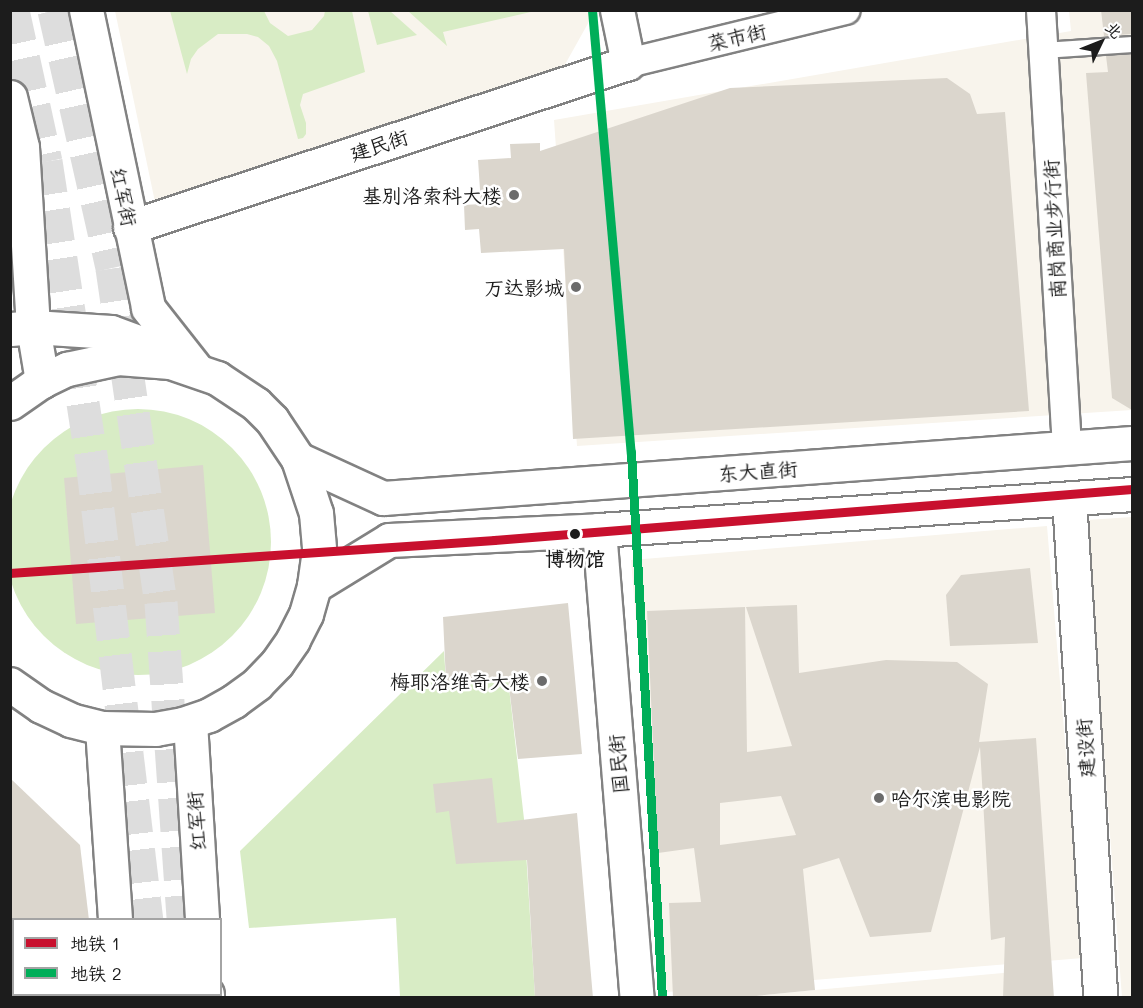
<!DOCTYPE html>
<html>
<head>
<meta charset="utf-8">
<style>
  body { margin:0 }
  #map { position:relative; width:1143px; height:1008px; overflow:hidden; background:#fff; font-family:Mali,"LXGW WenKai TC",sans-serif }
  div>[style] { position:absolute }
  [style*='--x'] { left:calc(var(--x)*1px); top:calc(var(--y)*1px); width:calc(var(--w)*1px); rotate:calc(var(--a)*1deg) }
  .built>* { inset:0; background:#f8f4ec }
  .green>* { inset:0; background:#d8ecc5 }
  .round { border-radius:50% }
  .building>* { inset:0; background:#dbd6cd }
  .primary-tunnel>* { height:33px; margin-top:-16.5px; transform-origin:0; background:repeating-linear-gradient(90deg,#ddd 0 33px,transparent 0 49px) }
  .roads { filter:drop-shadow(2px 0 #828282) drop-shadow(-2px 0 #828282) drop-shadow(0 2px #828282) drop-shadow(0 -2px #828282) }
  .lane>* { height:15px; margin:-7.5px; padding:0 7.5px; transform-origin:7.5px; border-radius:7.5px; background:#fff }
  .street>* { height:28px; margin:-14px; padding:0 14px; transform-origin:14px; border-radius:14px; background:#fff }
  .secondary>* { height:33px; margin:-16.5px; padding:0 16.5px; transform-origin:16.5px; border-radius:16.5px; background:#fff }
  .primary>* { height:33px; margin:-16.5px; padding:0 16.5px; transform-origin:16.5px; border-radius:16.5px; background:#fff }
  .metro-1>* { height:9px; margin:-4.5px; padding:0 4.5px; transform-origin:4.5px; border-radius:4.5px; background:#c8102e }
  .metro-2>* { height:9px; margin:-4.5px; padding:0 4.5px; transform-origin:4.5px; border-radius:4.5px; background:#00ae59 }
  .dots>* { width:16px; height:16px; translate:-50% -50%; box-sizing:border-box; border:3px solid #fff; border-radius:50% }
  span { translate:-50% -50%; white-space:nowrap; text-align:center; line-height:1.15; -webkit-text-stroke:5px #fff; paint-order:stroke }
  .street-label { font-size:20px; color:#1c1c1c }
  .poi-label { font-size:20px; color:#1c1c1c }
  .right { translate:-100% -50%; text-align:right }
  .left { translate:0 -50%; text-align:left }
  .stop-label { font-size:20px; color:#1c1c1c; font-weight:700 }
  .frame { position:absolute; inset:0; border:12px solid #1c1c1c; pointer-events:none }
  .legend { position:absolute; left:12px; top:918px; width:210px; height:78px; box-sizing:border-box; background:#fff; border:2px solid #a4a4a4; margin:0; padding:8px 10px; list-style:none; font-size:18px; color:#1c1c1c }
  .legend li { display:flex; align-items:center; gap:12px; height:30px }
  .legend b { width:30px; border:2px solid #a4a4a4 }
  .north { position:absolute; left:1071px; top:12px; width:60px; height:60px; -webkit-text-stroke:4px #fff; paint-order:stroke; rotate:47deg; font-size:16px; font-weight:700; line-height:24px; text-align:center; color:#1c1c1c }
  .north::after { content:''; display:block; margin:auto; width:21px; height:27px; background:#1c1c1c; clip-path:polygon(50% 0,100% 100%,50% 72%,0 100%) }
</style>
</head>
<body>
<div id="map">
  <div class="built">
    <div style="clip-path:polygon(115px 11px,595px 11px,563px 68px,155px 202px)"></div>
    <div style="clip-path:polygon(1069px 11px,1132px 11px,1132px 410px,577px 446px,554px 120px,1071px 31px)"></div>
    <div style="clip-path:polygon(1132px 517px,1132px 997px,1122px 998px,1087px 520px)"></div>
    <div style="clip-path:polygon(1047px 526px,1083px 958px,667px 992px,631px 560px)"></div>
    <div style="clip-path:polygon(1014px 972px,1016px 997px,736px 998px,815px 990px)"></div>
  </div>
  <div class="green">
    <div style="clip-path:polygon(170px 11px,264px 11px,270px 23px,288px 36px,312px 30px,324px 16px,325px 11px,352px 11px,365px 72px,303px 94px,300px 105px,306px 123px,306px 134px,303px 138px,298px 139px,277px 61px,269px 46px,258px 37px,247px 34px,218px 34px,198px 49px,191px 59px,187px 74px)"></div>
    <div style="clip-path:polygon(368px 11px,390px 11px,417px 35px,377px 45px)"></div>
    <div style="clip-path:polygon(408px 11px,535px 10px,535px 11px,443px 32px,447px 46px)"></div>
    <div class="round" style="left:5px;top:409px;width:266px;height:266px"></div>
    <div style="clip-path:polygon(444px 651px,446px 682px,508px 679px,524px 819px,535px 997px,400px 997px,396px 918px,249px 928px,240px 851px)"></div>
  </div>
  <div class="building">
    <div style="clip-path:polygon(1101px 10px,1132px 10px,1132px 34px,1104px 36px)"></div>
    <div style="clip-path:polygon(1132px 54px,1132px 410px,1112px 398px,1086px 73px,1108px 72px,1106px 56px)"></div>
    <div style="clip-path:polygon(947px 78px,970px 94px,977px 114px,1005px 112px,1029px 411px,573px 439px,564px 249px,481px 253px,479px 229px,465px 230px,464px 205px,481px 204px,478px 160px,511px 158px,510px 144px,540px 143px,540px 151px,730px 88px)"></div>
    <div style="clip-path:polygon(203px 465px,215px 613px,76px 624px,64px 478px)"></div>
    <div style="clip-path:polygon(1030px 568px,1038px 643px,950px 646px,946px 595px,961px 575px)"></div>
    <div style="clip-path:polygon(568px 603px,582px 754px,518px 759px,508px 679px,446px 682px,443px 617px)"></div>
    <div style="clip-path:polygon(evenodd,797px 605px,799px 673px,886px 660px,957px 662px,988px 684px,979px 742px,1036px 738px,1054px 998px,1003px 998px,1005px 937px,991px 940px,980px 747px,931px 932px,870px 937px,839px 858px,803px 869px,815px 990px,736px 998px,673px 998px,669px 903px,701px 902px,694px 848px,658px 853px,647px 611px,745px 607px,747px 752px,792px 746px,746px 607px,797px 605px,781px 796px,796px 835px,720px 845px,720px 803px,781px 796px)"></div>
    <div style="clip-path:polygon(10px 778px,80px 845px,89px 920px,10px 920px)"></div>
    <div style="clip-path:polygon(492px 778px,497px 823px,577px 813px,593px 998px,535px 998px,527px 860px,456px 864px,449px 811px,436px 813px,433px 784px)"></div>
  </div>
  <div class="primary-tunnel">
    <div style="--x:13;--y:10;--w:155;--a:77.7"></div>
    <div style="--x:46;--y:161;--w:303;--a:81.3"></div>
    <div style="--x:92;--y:460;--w:463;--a:83.2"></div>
    <div style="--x:54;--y:10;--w:264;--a:77.3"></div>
    <div style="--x:112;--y:268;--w:338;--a:81.7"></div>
    <div style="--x:161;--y:602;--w:319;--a:86"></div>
    <div style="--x:153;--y:994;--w:4;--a:90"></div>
    <div style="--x:188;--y:994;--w:4;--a:90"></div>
  </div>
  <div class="roads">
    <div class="lane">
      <div style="--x:1043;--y:50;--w:89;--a:-3.9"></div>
    </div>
    <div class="street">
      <div style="--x:1041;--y:10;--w:439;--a:86.6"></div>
      <div style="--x:628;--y:63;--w:224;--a:-13.7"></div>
    </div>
    <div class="secondary">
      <div style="--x:130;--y:227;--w:524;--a:-18.23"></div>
      <div style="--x:628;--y:63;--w:54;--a:-101.7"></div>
      <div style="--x:1069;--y:499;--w:500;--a:86.4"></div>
      <div style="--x:599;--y:530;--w:470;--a:85.4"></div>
    </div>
    <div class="primary">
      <div style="--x:86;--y:10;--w:304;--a:78.2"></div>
      <div style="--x:148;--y:308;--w:78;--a:51.8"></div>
      <div style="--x:10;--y:97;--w:51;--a:76.5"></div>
      <div style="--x:22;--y:147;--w:180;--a:86.5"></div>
      <div style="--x:33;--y:327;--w:55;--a:80.5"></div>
      <div style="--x:11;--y:329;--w:22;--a:-5"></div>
      <div style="--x:33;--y:327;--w:78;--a:3.7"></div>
      <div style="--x:111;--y:332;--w:54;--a:20.4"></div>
      <div style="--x:10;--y:403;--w:39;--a:-35"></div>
      <div style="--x:42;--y:381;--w:28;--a:-26"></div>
      <div style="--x:67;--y:369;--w:52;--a:-12.2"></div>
      <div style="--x:118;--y:358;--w:52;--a:4.4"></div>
      <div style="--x:170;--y:362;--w:50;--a:18.8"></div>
      <div style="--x:217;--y:378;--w:47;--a:33.7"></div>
      <div style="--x:256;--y:404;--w:23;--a:45"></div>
      <div style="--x:272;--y:420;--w:47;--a:56.3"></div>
      <div style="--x:298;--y:459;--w:57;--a:71.6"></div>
      <div style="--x:316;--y:513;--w:37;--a:85"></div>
      <div style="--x:319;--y:550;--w:36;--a:98"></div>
      <div style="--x:314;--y:586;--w:29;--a:106"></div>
      <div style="--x:306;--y:614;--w:29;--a:117"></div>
      <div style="--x:293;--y:640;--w:28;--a:125"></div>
      <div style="--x:277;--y:663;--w:29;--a:134"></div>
      <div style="--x:257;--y:684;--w:29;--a:144"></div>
      <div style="--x:234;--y:701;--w:29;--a:151"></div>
      <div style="--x:209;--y:715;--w:28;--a:161"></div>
      <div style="--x:183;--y:724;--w:27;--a:170"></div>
      <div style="--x:156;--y:729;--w:54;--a:-178.9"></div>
      <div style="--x:102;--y:728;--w:32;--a:-166"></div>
      <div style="--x:71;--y:720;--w:33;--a:-155"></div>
      <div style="--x:41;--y:706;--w:38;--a:-145"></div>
      <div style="--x:298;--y:459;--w:94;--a:24.6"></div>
      <div style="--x:383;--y:498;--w:751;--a:-4.2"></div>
      <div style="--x:314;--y:586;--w:88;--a:-31.5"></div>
      <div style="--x:389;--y:540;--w:210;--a:-2.7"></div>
      <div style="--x:599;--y:530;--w:534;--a:-3.86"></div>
      <div style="--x:190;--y:722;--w:198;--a:86.5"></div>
      <div style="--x:102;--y:728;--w:192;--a:86.1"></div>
      <div style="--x:119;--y:994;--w:4;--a:90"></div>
      <div style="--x:207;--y:994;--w:4;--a:90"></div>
    </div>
  </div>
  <div class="metro-1">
    <div style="--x:10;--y:573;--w:485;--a:-3.9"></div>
    <div style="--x:494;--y:540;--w:640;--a:-4.57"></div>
  </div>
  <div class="metro-2">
    <div style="--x:592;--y:10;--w:444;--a:85"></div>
    <div style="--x:631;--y:452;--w:547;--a:86.75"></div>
  </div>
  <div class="dots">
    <div style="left:514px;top:195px;background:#6b6b6b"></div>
    <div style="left:576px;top:287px;background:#6b6b6b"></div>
    <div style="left:575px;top:534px;background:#1c1c1c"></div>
    <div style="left:542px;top:681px;background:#6b6b6b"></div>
    <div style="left:879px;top:798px;background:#6b6b6b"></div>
  </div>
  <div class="street-label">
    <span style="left:737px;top:37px;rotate:-13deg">菜市街</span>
    <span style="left:379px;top:145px;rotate:-18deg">建民街</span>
    <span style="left:124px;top:197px;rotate:78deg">红军街</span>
    <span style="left:1054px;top:229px;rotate:-93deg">南岗商业步行街</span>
    <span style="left:758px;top:471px;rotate:-4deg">东大直街</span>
    <span style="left:1085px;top:748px;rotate:-94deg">建设街</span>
    <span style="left:618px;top:764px;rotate:-95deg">国民街</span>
    <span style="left:196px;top:821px;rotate:-94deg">红军街</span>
  </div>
  <div class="poi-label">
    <span class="right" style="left:502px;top:195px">基别洛索科大楼</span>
    <span class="right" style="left:564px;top:287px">万达影城</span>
    <span class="right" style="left:530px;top:681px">梅耶洛维奇大楼</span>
    <span class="left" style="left:891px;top:798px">哈尔滨电影院</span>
  </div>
  <div class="stop-label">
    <span style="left:575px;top:558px">博物馆</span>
  </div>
  <div class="frame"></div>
  <ul class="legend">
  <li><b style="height:8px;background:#c8102e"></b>地铁 1</li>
  <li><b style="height:8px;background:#00ae59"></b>地铁 2</li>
  </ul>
  <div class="north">北</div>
</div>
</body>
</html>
